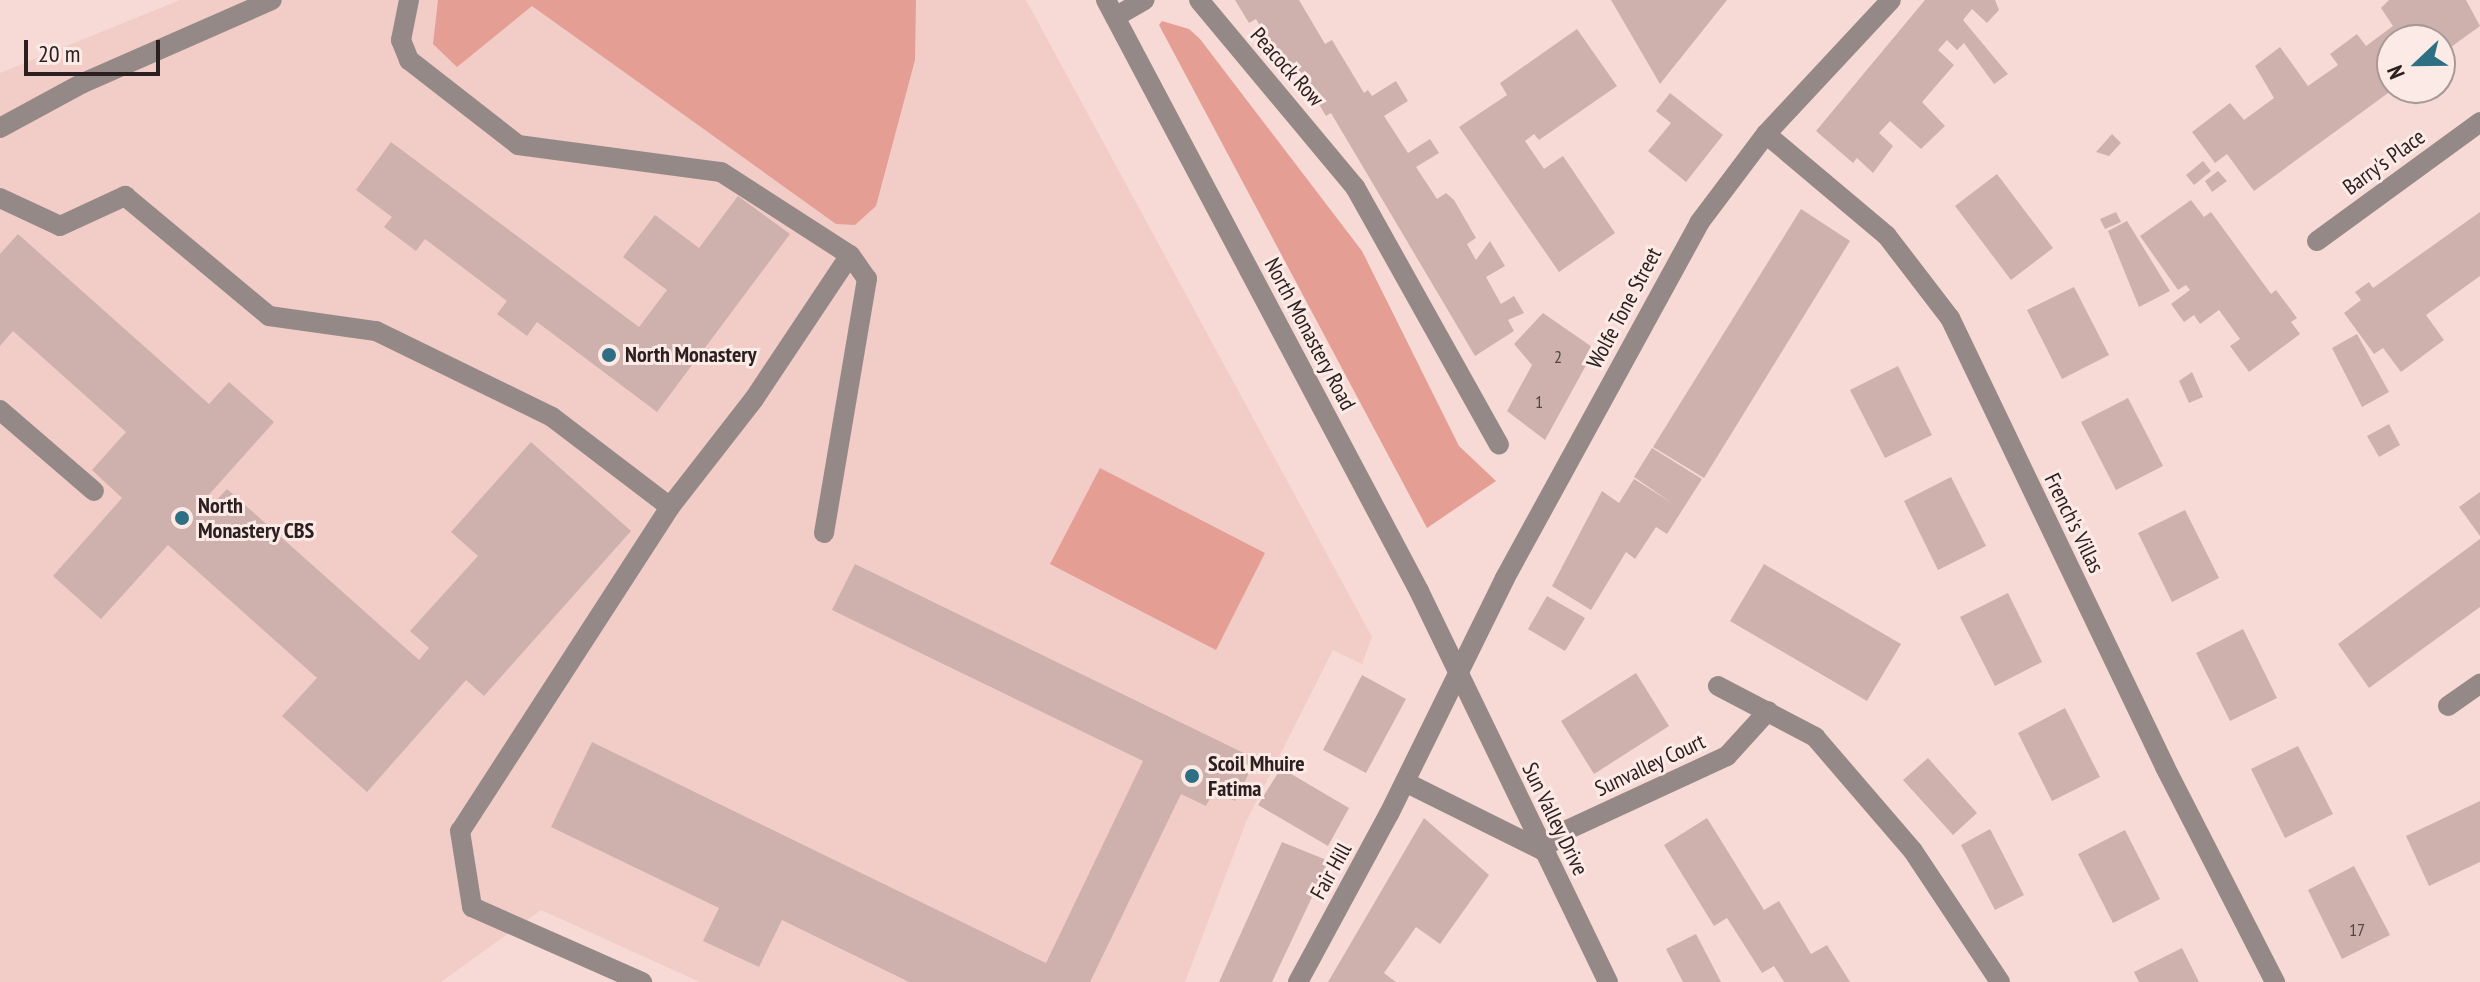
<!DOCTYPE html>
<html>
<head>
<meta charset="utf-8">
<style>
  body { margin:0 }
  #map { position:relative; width:2480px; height:982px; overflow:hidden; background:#f7dad5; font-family:"PT Sans Narrow",sans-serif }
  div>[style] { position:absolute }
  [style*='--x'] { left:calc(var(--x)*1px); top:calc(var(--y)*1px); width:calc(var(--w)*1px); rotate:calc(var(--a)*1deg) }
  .built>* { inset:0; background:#f2ccc7 }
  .green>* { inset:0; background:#e59e93 }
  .building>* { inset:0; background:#ceb1ad }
  .minor>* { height:20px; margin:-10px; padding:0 10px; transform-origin:10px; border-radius:10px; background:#958987 }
  .dots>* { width:22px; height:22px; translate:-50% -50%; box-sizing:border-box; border:4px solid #fceae7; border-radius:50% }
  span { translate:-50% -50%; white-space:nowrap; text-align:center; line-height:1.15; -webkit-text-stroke:6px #fceae7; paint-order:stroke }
  .number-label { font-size:18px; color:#544442 }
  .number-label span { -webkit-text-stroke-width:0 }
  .street-label { font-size:22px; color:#2b201f }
  .poi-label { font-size:22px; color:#2b201f; font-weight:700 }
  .left { translate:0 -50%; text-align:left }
  .north { position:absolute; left:2376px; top:24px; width:80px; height:80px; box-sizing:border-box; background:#fceae7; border:2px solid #a89997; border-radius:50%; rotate:248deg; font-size:22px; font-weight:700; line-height:32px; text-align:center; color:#2b201f }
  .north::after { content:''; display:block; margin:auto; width:28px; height:36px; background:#2e6f83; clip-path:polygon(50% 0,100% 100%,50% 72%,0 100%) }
  .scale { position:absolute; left:24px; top:40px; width:136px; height:36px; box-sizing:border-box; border:4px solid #2b201f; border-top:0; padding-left:10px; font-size:24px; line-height:28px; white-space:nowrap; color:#2b201f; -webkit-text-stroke:6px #fceae7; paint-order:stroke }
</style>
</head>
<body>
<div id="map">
  <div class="built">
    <div style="clip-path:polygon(180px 0,1026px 0,1372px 637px,1362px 664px,1333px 650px,1246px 822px,1185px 982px,700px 982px,541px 910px,441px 982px,0 982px,0 73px)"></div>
  </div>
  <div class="green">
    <div style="clip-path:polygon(438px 0,916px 0,915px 60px,876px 206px,855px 225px,836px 224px,532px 6px,457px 67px,433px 44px)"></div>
    <div style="clip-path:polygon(1162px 21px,1189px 29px,1200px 39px,1362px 251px,1459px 446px,1496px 481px,1427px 528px,1159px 25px)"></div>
    <div style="clip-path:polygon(1100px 468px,1265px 553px,1216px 650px,1050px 564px)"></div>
  </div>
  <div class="building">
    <div style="clip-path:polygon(1235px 0,1299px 0,1325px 44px,1332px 40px,1364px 93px,1368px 90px,1372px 96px,1396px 81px,1408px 101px,1384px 116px,1408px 153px,1430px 139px,1439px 153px,1416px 167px,1437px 199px,1446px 193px,1454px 200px,1476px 238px,1467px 244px,1476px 260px,1490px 241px,1505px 266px,1486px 277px,1501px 304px,1514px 296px,1524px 313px,1508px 320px,1514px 331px,1475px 356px,1331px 113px,1326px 116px,1294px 63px,1285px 68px,1256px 19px,1249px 23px)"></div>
    <div style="clip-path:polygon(1611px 0,1727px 0,1660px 84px)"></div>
    <div style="clip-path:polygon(1925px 0,1995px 0,1999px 10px,1987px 23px,1972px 9px,1963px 20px,2008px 74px,1994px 84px,1964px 43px,1957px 50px,1947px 40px,1938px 50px,1954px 65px,1922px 102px,1945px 126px,1921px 149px,1890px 121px,1879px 133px,1893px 146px,1873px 173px,1857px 158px,1853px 163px,1816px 131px)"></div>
    <div style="clip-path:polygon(2389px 0,2466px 0,2480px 26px,2440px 55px,2440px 40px,2392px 40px,2395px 88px,2254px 191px,2227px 154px,2215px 163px,2192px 132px,2230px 103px,2244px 120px,2274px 98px,2255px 66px,2280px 47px,2308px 86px,2338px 65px,2330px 54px,2357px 34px,2366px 46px,2393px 26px,2381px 8px)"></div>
    <div style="clip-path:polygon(1577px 29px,1617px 86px,1539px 140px,1534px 134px,1525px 141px,1544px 169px,1563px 156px,1615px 233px,1559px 272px,1459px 127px,1507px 95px,1500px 83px)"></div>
    <div style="clip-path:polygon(1670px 93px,1723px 135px,1686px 182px,1648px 151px,1671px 123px,1656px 111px)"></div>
    <div style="clip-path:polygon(2112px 134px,2121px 143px,2109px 156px,2096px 152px)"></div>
    <div style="clip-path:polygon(391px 142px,639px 327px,667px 290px,623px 257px,655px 215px,699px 248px,738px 196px,790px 234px,657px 412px,537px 322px,527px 336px,497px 314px,507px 301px,425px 239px,416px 251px,384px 227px,392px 217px,356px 190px)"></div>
    <div style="clip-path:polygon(2203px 161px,2211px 171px,2194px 185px,2186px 175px)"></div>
    <div style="clip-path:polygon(2218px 171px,2227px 181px,2212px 192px,2205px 181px)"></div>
    <div style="clip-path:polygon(1997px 174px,2053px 248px,2011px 280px,1955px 206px)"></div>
    <div style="clip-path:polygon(2191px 200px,2204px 217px,2211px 212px,2271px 294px,2276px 290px,2297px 318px,2291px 322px,2300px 334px,2249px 372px,2230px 346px,2240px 339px,2219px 310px,2200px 324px,2194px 315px,2184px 322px,2171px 304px,2190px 290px,2186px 285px,2178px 290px,2140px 236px)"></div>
    <div style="clip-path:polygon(1801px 209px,1850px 241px,1704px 478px,1653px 447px)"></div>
    <div style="clip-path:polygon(2116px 212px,2121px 222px,2105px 229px,2100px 219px)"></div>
    <div style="clip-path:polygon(2480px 212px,2480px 276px,2426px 315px,2444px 340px,2401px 372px,2383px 348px,2374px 354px,2344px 313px,2361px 300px,2355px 292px,2369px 282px,2373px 288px)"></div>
    <div style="clip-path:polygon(2127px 221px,2170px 291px,2139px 307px,2108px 231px)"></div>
    <div style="clip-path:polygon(18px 234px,209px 404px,229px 382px,274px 422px,206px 498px,213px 504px,227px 489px,419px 660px,429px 648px,410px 631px,478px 556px,451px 532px,531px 442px,631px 531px,484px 696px,466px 680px,367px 792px,282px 716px,317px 678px,168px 545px,101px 619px,53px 576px,122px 498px,92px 470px,126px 432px,13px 331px,0 346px,0 254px)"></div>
    <div style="clip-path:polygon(2074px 287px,2109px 355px,2062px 379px,2027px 310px)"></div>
    <div style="clip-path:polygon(1543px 313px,1595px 349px,1545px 440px,1507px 411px,1532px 365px,1514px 344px)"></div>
    <div style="clip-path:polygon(2357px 334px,2389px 392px,2362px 407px,2332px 348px)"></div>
    <div style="clip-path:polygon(1898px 366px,1932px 435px,1885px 458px,1850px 390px)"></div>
    <div style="clip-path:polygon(2192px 372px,2203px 397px,2189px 403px,2179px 381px)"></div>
    <div style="clip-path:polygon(2128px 398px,2163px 466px,2116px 490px,2081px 422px)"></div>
    <div style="clip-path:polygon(2389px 424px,2400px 445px,2379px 457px,2367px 436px)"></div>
    <div style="clip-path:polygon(1652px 448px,1702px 479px,1667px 534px,1656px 527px,1635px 559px,1626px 552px,1591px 610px,1552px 586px,1602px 491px,1619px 503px,1634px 479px,1672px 503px,1634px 477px)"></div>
    <div style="clip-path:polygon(1951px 477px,1986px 546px,1938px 570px,1904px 501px)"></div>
    <div style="clip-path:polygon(2480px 492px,2480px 536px,2459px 507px)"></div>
    <div style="clip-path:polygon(2185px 510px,2219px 578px,2172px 602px,2138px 533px)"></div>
    <div style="clip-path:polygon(2480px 539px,2480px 607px,2369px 688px,2338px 644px)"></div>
    <div style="clip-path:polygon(855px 564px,1256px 759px,1235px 801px,1214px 791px,1206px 806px,1181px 794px,1090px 982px,909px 982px,782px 920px,759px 967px,703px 941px,719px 908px,551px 827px,592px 742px,1046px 963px,1143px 761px,832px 610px)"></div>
    <div style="clip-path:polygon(1764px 564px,1901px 644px,1867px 701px,1730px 621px)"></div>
    <div style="clip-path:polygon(2008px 593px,2042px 662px,1995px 686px,1960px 617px)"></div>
    <div style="clip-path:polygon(1547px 596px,1585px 618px,1565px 651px,1528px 629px)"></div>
    <div style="clip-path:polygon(2243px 629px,2277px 698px,2230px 721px,2196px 653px)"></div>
    <div style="clip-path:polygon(1636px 673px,1669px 726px,1594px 774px,1561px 721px)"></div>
    <div style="clip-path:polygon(1362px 675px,1406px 699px,1366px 773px,1323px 750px)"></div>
    <div style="clip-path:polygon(2065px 708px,2100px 777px,2052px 801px,2018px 733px)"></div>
    <div style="clip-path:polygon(2298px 746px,2333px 814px,2285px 838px,2251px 769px)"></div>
    <div style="clip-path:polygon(1928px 758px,1977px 813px,1953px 835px,1903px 780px)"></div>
    <div style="clip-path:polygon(1281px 768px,1349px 808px,1328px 846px,1258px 805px)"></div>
    <div style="clip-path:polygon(2480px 801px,2480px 862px,2429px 886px,2406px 836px)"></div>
    <div style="clip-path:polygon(1424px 818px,1489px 875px,1440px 944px,1416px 927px,1384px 973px,1396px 982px,1328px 982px)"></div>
    <div style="clip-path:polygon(1707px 818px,1764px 910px,1779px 901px,1811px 954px,1827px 945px,1850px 982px,1784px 982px,1774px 966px,1762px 973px,1727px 918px,1714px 926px,1664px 845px)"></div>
    <div style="clip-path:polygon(1990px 829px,2024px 895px,1995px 910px,1961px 845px)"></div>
    <div style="clip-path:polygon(2125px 830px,2160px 899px,2113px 923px,2078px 854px)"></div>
    <div style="clip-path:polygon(1282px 842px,1329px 861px,1272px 982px,1219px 982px)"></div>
    <div style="clip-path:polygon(2354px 866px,2390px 935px,2342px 959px,2308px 890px)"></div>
    <div style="clip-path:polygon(1696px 934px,1721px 982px,1683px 982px,1666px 949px)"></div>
    <div style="clip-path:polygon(2182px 948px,2199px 982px,2139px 982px,2134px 972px)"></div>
  </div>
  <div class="minor">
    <div style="--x:409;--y:0;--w:41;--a:101.3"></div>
    <div style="--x:401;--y:40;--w:22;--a:68"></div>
    <div style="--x:409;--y:60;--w:138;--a:37.9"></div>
    <div style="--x:518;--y:145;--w:205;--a:7.6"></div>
    <div style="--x:721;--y:172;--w:153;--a:32.8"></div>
    <div style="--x:850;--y:255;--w:173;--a:123.7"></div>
    <div style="--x:754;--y:399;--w:137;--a:127.9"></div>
    <div style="--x:670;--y:507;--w:386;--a:122.9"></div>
    <div style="--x:460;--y:831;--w:77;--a:81"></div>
    <div style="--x:472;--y:907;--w:186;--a:23.8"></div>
    <div style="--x:1106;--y:0;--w:669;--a:62.09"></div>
    <div style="--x:1419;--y:591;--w:434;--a:64.2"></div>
    <div style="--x:1199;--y:0;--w:244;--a:50.2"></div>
    <div style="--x:1355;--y:187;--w:295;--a:60.8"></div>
    <div style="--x:1115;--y:17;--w:34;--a:-30"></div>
    <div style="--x:0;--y:128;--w:94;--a:-28.5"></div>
    <div style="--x:83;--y:83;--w:206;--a:-23.7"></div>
    <div style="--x:1766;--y:134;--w:158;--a:40.1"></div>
    <div style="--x:1887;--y:236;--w:103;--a:52.5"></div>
    <div style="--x:1950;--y:318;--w:498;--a:64.4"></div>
    <div style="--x:2165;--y:767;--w:242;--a:62.9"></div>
    <div style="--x:0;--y:198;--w:66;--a:25"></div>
    <div style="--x:60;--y:226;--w:72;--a:-24.8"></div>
    <div style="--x:125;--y:196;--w:187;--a:39.8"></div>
    <div style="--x:269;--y:316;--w:108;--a:8"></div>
    <div style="--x:376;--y:331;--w:196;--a:26"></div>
    <div style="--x:552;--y:417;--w:148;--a:37.3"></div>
    <div style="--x:2317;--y:241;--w:202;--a:-36.1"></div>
    <div style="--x:0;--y:410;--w:124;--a:40.8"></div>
    <div style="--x:824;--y:533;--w:258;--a:-80.4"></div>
    <div style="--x:867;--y:279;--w:29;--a:-125"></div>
    <div style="--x:1718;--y:686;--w:110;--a:27.7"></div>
    <div style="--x:1815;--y:737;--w:150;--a:49.3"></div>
    <div style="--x:1913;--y:851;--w:157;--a:56.4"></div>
    <div style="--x:2448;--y:706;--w:39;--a:-35"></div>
    <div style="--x:1405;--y:782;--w:153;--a:26.4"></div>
    <div style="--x:1542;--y:850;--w:32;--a:-39"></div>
    <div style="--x:1567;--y:830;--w:176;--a:-24.8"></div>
    <div style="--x:1727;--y:756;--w:61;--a:-47.7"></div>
    <div style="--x:1298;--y:982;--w:191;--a:-61.6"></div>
    <div style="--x:1389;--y:814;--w:263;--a:-63.8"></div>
    <div style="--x:1505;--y:578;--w:405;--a:-61.3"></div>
    <div style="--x:1699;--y:223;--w:111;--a:-53"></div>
    <div style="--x:1766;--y:134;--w:183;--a:-47"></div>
  </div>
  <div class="dots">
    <div style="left:609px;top:355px;background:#2e6f83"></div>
    <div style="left:182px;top:518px;background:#2e6f83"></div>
    <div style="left:1192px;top:776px;background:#2e6f83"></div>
  </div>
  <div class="number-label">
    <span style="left:1558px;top:357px">2</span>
    <span style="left:1539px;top:402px">1</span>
    <span style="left:2357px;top:930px">17</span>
  </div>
  <div class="street-label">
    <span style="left:1287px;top:67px;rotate:48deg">Peacock Row</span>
    <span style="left:2384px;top:162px;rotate:-36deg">Barry's Place</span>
    <span style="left:1624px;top:308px;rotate:-62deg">Wolfe Tone Street</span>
    <span style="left:1310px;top:334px;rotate:62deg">North Monastery Road</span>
    <span style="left:2074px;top:523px;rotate:64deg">French's Villas</span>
    <span style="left:1650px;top:765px;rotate:-25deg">Sunvalley Court</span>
    <span style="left:1555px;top:819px;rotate:64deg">Sun Valley Drive</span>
    <span style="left:1331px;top:871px;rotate:-61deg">Fair Hill</span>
  </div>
  <div class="poi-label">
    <span class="left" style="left:625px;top:355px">North Monastery</span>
    <span class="left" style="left:198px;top:518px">North<br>Monastery CBS</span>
    <span class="left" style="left:1208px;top:776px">Scoil Mhuire<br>Fatima</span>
  </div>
  <div class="north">N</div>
  <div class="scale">20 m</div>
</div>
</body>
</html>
